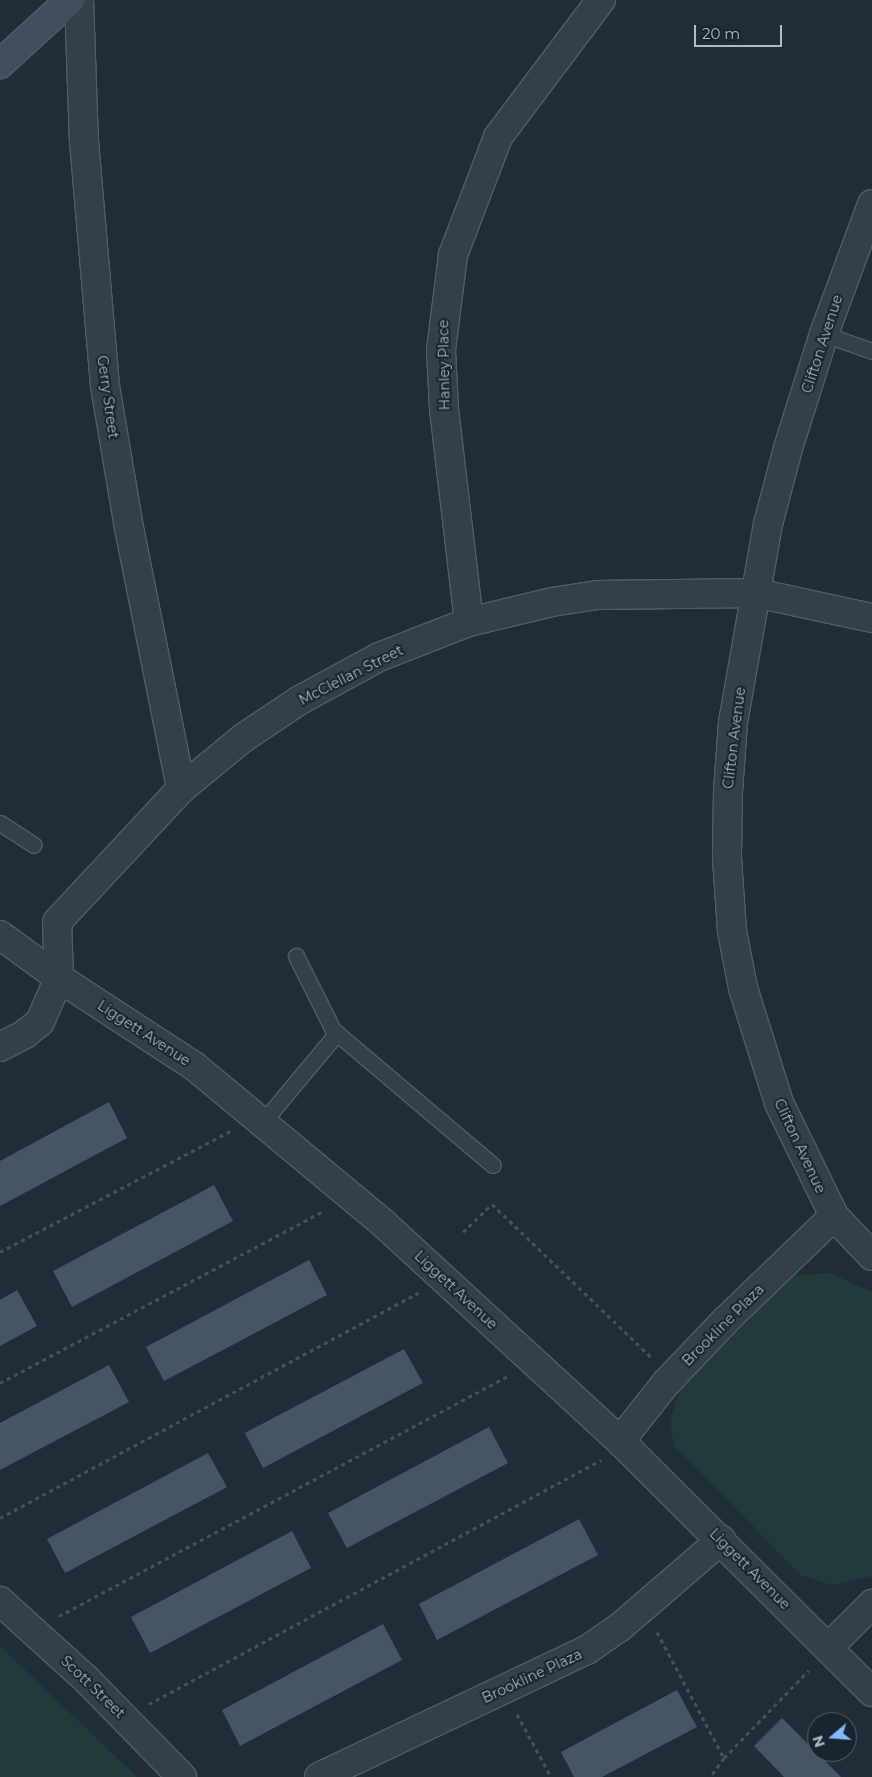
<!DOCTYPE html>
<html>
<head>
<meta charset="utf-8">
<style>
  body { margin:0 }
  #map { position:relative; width:872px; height:1777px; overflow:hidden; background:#202d39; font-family:Montserrat,sans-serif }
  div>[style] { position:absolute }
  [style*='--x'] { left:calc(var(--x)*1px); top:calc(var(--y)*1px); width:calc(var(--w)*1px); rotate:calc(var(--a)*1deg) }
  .green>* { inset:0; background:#223a3a }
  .building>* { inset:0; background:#465563 }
  .path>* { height:3px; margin-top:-1.5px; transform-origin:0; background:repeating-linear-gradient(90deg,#405656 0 4px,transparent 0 8px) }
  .roads { filter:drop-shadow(1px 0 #515d67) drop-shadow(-1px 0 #515d67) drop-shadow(0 1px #515d67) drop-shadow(0 -1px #515d67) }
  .lane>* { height:15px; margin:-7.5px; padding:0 7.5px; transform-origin:7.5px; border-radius:7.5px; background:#343f49 }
  .street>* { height:28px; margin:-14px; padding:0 14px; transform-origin:14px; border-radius:14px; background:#343f49 }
  .secondary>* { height:28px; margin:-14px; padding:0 14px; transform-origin:14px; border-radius:14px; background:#414e5c }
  span { translate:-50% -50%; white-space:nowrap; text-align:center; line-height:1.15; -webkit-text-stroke:4px #19242e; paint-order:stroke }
  .street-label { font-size:14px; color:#aebac6 }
  .north { position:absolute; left:807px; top:1712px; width:50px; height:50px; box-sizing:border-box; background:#19242e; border:1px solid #55606b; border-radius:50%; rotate:252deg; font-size:14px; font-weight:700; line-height:20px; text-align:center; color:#aebac6 }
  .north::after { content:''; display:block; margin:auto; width:18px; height:22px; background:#7ebbfa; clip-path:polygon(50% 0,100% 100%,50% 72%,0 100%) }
  .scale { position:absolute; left:694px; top:25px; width:88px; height:22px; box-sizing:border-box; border:2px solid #aebac6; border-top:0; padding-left:6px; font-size:15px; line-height:18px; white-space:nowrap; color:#aebac6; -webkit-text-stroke:4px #19242e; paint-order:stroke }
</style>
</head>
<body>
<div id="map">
  <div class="green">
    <div style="clip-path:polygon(830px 1273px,872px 1292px,872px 1576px,832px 1585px,801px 1575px,674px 1446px,670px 1421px,680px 1389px,792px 1276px)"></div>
    <div style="clip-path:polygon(0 1646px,137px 1777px,0 1777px)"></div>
  </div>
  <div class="building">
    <div style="clip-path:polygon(109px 1102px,127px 1138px,0 1206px,0 1161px)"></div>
    <div style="clip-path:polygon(214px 1185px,233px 1221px,72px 1307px,53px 1271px)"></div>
    <div style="clip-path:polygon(309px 1260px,327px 1295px,164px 1381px,146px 1347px)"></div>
    <div style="clip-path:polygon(17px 1290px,37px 1326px,0 1346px,0 1300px)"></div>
    <div style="clip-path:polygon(404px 1349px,423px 1383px,263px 1468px,245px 1433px)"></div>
    <div style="clip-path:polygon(109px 1365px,129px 1402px,0 1470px,0 1423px)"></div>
    <div style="clip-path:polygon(489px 1427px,508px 1463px,347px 1548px,328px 1513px)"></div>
    <div style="clip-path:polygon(208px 1453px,227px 1487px,65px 1573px,47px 1539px)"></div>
    <div style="clip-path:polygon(579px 1519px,598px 1555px,437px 1640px,419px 1604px)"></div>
    <div style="clip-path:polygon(292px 1531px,311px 1568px,150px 1653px,131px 1617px)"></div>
    <div style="clip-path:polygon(383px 1624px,402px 1660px,240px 1746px,222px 1710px)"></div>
    <div style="clip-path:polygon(677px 1690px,697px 1727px,602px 1777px,574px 1777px,561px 1752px)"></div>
    <div style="clip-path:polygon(782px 1718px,841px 1777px,784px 1777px,754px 1746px)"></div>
  </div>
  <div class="path">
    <div style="--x:463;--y:1232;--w:40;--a:-44"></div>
    <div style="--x:492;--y:1204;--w:221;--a:43.9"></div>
    <div style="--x:0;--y:1252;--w:260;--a:-27.7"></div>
    <div style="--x:0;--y:1383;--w:367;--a:-28"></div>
    <div style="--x:0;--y:1518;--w:475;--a:-28.3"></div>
    <div style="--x:59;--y:1616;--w:509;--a:-28.13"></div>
    <div style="--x:657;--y:1632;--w:143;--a:62"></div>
    <div style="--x:724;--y:1758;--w:24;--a:126"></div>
    <div style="--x:149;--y:1704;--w:514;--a:-28.36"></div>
    <div style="--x:517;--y:1714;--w:72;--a:61.6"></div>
    <div style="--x:724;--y:1758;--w:122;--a:-46"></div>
  </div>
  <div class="roads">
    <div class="lane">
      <div style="--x:824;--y:334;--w:51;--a:19.5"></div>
      <div style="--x:0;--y:823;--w:40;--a:32.9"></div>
      <div style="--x:296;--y:956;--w:83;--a:63.4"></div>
      <div style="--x:333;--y:1030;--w:209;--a:40.2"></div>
      <div style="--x:262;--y:1123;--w:117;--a:-50.2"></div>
    </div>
    <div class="street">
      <div style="--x:79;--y:0;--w:141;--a:88"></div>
      <div style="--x:84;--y:141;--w:246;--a:85.1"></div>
      <div style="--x:105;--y:386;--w:144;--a:80.4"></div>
      <div style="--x:129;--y:528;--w:266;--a:78.7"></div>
      <div style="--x:872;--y:204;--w:139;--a:110.3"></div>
      <div style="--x:824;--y:334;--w:120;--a:107.5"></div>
      <div style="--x:788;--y:448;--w:79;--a:104.7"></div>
      <div style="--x:768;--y:524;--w:201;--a:100"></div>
      <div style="--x:733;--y:722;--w:69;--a:94.1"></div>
      <div style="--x:728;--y:791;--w:67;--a:90.9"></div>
      <div style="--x:727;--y:858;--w:73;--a:86.1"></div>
      <div style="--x:732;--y:931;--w:58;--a:79.1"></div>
      <div style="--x:743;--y:988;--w:121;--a:72.6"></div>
      <div style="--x:779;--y:1103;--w:126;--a:64"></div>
      <div style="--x:834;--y:1216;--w:55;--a:46.5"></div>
      <div style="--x:469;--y:622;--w:215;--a:-96.7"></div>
      <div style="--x:444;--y:408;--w:58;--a:-93"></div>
      <div style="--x:441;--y:350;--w:96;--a:-82.8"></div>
      <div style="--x:453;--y:255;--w:126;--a:-69.1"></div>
      <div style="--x:498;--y:137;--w:171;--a:-53.1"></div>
      <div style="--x:0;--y:935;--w:73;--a:36.1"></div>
      <div style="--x:59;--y:978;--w:161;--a:33.1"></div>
      <div style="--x:194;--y:1066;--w:247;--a:39.7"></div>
      <div style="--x:384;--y:1224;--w:321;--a:42.6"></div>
      <div style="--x:620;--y:1441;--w:356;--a:44.9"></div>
      <div style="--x:0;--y:1047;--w:28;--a:-27"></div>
      <div style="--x:25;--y:1034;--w:19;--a:-39"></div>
      <div style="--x:40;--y:1022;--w:48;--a:-66.6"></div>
      <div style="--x:59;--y:978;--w:56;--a:-92"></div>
      <div style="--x:57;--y:922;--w:182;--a:-47"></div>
      <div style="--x:181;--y:789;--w:80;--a:-39.4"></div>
      <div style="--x:243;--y:738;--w:69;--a:-33.7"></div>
      <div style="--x:300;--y:700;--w:90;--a:-28.6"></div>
      <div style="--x:379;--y:657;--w:97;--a:-21.3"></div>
      <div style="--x:469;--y:622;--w:85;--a:-13.5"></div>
      <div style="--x:552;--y:602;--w:46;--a:-8.8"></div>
      <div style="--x:597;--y:595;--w:159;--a:-0.7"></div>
      <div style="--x:756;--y:593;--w:119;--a:12.2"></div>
      <div style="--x:620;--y:1441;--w:74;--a:-51.6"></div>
      <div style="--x:666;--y:1383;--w:87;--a:-46.4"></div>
      <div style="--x:726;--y:1320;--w:150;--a:-43.9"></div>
      <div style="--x:0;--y:1601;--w:116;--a:42.2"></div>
      <div style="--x:86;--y:1679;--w:137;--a:45.6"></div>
      <div style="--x:829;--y:1647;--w:61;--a:-45"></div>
      <div style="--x:319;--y:1777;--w:297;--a:-25.4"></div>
      <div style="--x:587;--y:1650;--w:39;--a:-35"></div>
      <div style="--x:619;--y:1628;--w:135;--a:-40.8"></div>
    </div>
    <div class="secondary">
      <div style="--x:0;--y:64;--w:95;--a:-42.4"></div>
    </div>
  </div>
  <div class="street-label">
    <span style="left:822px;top:344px;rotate:-72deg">Clifton Avenue</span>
    <span style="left:444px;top:365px;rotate:-91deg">Hanley Place</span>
    <span style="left:108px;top:397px;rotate:82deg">Gerry Street</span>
    <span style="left:351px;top:675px;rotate:-27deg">McClellan Street</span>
    <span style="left:734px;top:738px;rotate:-83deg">Clifton Avenue</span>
    <span style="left:144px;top:1033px;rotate:33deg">Liggett Avenue</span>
    <span style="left:800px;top:1146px;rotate:65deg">Clifton Avenue</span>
    <span style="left:456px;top:1290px;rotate:43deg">Liggett Avenue</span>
    <span style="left:723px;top:1325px;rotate:-45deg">Brookline Plaza</span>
    <span style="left:750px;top:1569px;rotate:45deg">Liggett Avenue</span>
    <span style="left:532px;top:1676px;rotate:-25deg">Brookline Plaza</span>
    <span style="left:93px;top:1687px;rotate:44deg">Scott Street</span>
  </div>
  <div class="north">N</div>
  <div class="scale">20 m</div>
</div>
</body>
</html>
